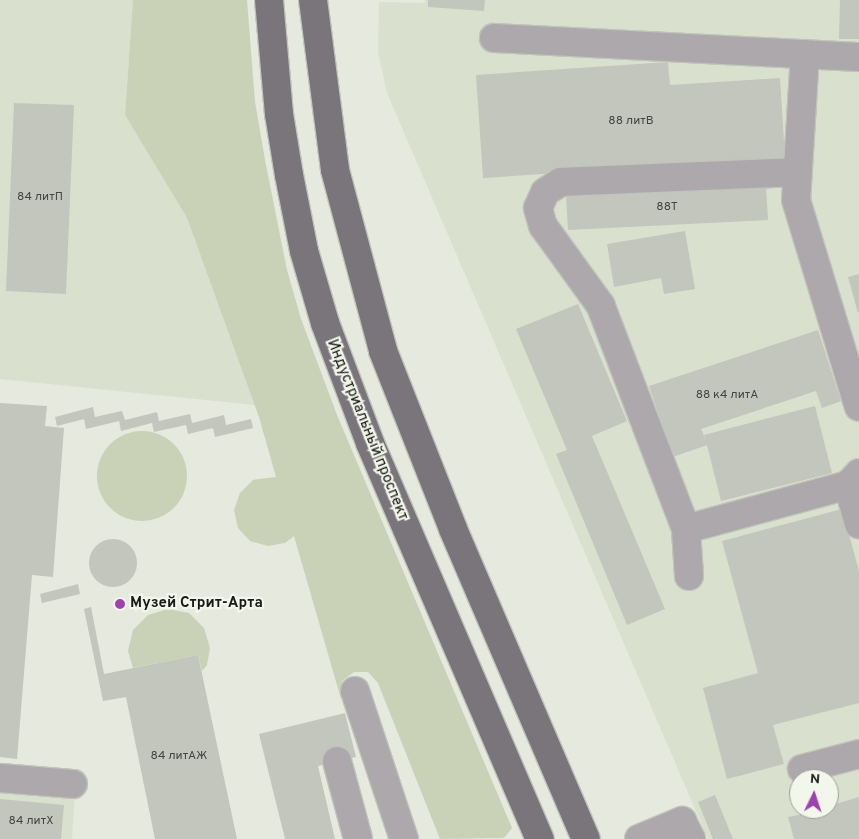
<!DOCTYPE html>
<html>
<head>
<meta charset="utf-8">
<style>
  body { margin:0 }
  #map { position:relative; width:859px; height:839px; overflow:hidden; background:#e5e9de; font-family:Overpass,sans-serif }
  div>[style] { position:absolute }
  [style*='--x'] { left:calc(var(--x)*1px); top:calc(var(--y)*1px); width:calc(var(--w)*1px); rotate:calc(var(--a)*1deg) }
  .built>* { inset:0; background:#dae0ce }
  .green>* { inset:0; background:#c9d1b7 }
  .round { border-radius:50% }
  .building>* { inset:0; background:#c3c6bc }
  .roads { filter:drop-shadow(1px 0 #c0c4ba) drop-shadow(-1px 0 #c0c4ba) drop-shadow(0 1px #c0c4ba) drop-shadow(0 -1px #c0c4ba) }
  .minor>* { height:28px; margin:-14px; padding:0 14px; transform-origin:14px; border-radius:14px; background:#aca8ac }
  .major>* { height:28px; margin:-14px; padding:0 14px; transform-origin:14px; border-radius:14px; background:#7a747b }
  .dots>* { width:14px; height:14px; translate:-50% -50%; box-sizing:border-box; border:2px solid #f2f6eb; border-radius:50% }
  span { translate:-50% -50%; white-space:nowrap; text-align:center; line-height:1.15; -webkit-text-stroke:4.5px #f2f6eb; paint-order:stroke }
  .number-label { font-size:12px; color:#434540 }
  .number-label span { -webkit-text-stroke-width:0 }
  .street-label { font-size:15px; color:#181a16 }
  .poi-label { font-size:15px; color:#181a16; font-weight:700 }
  .left { translate:0 -50%; text-align:left }
  .north { position:absolute; left:789px; top:769px; width:50px; height:50px; box-sizing:border-box; background:#f2f6eb; border:1px solid #9b9e96; border-radius:50%; rotate:4deg; font-size:14px; font-weight:700; line-height:20px; text-align:center; color:#181a16 }
  .north::after { content:''; display:block; margin:auto; width:18px; height:22px; background:#9e42ad; clip-path:polygon(50% 0,100% 100%,50% 72%,0 100%) }
</style>
</head>
<body>
<div id="map">
  <div class="built">
    <div style="clip-path:polygon(0 0,133px 0,125px 115px,187px 218px,255px 405px,0 379px)"></div>
    <div style="clip-path:polygon(evenodd,425px 0,859px 0,859px 839px,708px 839px,387px 93px,378px 52px,379px 2px,425px 3px,425px 0,799px 779px,829px 779px,829px 809px,799px 809px,799px 779px)"></div>
    <div style="clip-path:polygon(0 785px,75px 792px,72px 839px,0 839px)"></div>
  </div>
  <div class="green">
    <div style="clip-path:polygon(133px 0,247px 0,255px 102px,265px 160px,287px 270px,301px 319px,337px 415px,512px 828px,504px 838px,440px 839px,378px 683px,368px 672px,354px 672px,342px 681px,341px 699px,294px 536px,285px 543px,268px 546px,250px 541px,238px 528px,234px 510px,240px 493px,253px 480px,276px 477px,259px 417px,187px 218px,125px 115px)"></div>
    <div class="round" style="left:97px;top:431px;width:90px;height:90px"></div>
    <div style="clip-path:polygon(168px 609px,189px 613px,204px 628px,210px 648px,207px 665px,202px 671px,198px 655px,133px 668px,128px 651px,133px 630px,148px 615px)"></div>
  </div>
  <div class="building">
    <div style="clip-path:polygon(428px 0,485px 0,484px 11px,428px 7px)"></div>
    <div style="clip-path:polygon(840px 0,859px 0,859px 39px,839px 39px)"></div>
    <div style="clip-path:polygon(668px 62px,670px 85px,780px 78px,785px 158px,483px 178px,476px 75px)"></div>
    <div style="clip-path:polygon(14px 103px,74px 105px,66px 294px,6px 291px)"></div>
    <div style="clip-path:polygon(766px 186px,768px 220px,568px 230px,566px 196px)"></div>
    <div style="clip-path:polygon(685px 231px,695px 289px,664px 294px,661px 278px,614px 287px,607px 244px)"></div>
    <div style="clip-path:polygon(859px 274px,859px 312px,858px 313px,848px 277px)"></div>
    <div style="clip-path:polygon(578px 304px,627px 421px,592px 436px,665px 609px,627px 625px,556px 454px,567px 450px,516px 329px)"></div>
    <div style="clip-path:polygon(818px 330px,841px 401px,822px 408px,816px 391px,701px 429px,706px 441px,704px 435px,815px 406px,832px 473px,721px 501px,707px 445px,673px 457px,649px 386px)"></div>
    <div style="clip-path:polygon(0 403px,47px 406px,45px 426px,64px 428px,53px 577px,32px 575px,17px 759px,0 757px)"></div>
    <div style="clip-path:polygon(93px 407px,95px 417px,122px 411px,125px 420px,157px 412px,159px 421px,190px 414px,192px 423px,224px 415px,226px 425px,251px 419px,253px 428px,215px 437px,213px 428px,188px 434px,186px 425px,154px 432px,152px 423px,121px 431px,119px 421px,86px 429px,84px 419px,57px 426px,55px 417px)"></div>
    <div style="clip-path:polygon(842px 509px,859px 571px,859px 703px,773px 725px,784px 764px,727px 779px,703px 688px,758px 673px,722px 541px)"></div>
    <div class="round" style="left:89px;top:539px;width:48px;height:48px"></div>
    <div style="clip-path:polygon(78px 584px,80px 594px,42px 603px,40px 594px)"></div>
    <div style="clip-path:polygon(91px 607px,104px 674px,198px 655px,237px 839px,155px 839px,126px 697px,103px 701px,84px 609px)"></div>
    <div style="clip-path:polygon(345px 713px,356px 757px,318px 766px,335px 839px,285px 839px,259px 734px)"></div>
    <div style="clip-path:polygon(715px 795px,733px 839px,713px 839px,698px 802px)"></div>
    <div style="clip-path:polygon(859px 797px,859px 839px,794px 839px,788px 817px,829px 809px,829px 806px)"></div>
    <div style="clip-path:polygon(0 799px,64px 805px,61px 839px,0 839px)"></div>
  </div>
  <div class="roads">
    <div class="minor">
      <div style="--x:494;--y:38;--w:365;--a:3"></div>
      <div style="--x:805;--y:54;--w:146;--a:93.5"></div>
      <div style="--x:796;--y:200;--w:216;--a:73.1"></div>
      <div style="--x:848;--y:485;--w:41;--a:74.2"></div>
      <div style="--x:686;--y:529;--w:168;--a:-15.2"></div>
      <div style="--x:848;--y:485;--w:16;--a:-47"></div>
      <div style="--x:689;--y:576;--w:47;--a:-93.7"></div>
      <div style="--x:686;--y:529;--w:239;--a:-110.9"></div>
      <div style="--x:601;--y:306;--w:99;--a:-125.9"></div>
      <div style="--x:543;--y:226;--w:19;--a:-106"></div>
      <div style="--x:538;--y:208;--w:17;--a:-66"></div>
      <div style="--x:545;--y:192;--w:19;--a:-32"></div>
      <div style="--x:561;--y:182;--w:236;--a:-2.4"></div>
      <div style="--x:355;--y:691;--w:156;--a:71.7"></div>
      <div style="--x:337;--y:761;--w:81;--a:74.9"></div>
      <div style="--x:802;--y:769;--w:59;--a:-14.7"></div>
      <div style="--x:0;--y:778;--w:73;--a:4.7"></div>
      <div style="--x:639;--y:839;--w:47;--a:-22.7"></div>
      <div style="--x:682;--y:821;--w:20;--a:63"></div>
    </div>
    <div class="major">
      <div style="--x:269;--y:0;--w:114;--a:85"></div>
      <div style="--x:279;--y:114;--w:62;--a:80.7"></div>
      <div style="--x:289;--y:175;--w:77;--a:78.8"></div>
      <div style="--x:304;--y:251;--w:75;--a:73.7"></div>
      <div style="--x:325;--y:323;--w:128;--a:69.4"></div>
      <div style="--x:370;--y:443;--w:431;--a:66.8"></div>
      <div style="--x:313;--y:0;--w:171;--a:82.6"></div>
      <div style="--x:335;--y:170;--w:187;--a:75.1"></div>
      <div style="--x:383;--y:351;--w:191;--a:68.5"></div>
      <div style="--x:453;--y:529;--w:337;--a:66.8"></div>
    </div>
  </div>
  <div class="dots">
    <div style="left:120px;top:604px;background:#9e42ad"></div>
  </div>
  <div class="number-label">
    <span style="left:631px;top:122px">88 литВ</span>
    <span style="left:40px;top:198px">84 литП</span>
    <span style="left:667px;top:208px">88Т</span>
    <span style="left:727px;top:396px">88 к4 литА</span>
    <span style="left:179px;top:757px">84 литАЖ</span>
    <span style="left:31px;top:822px">84 литХ</span>
  </div>
  <div class="street-label">
    <span style="left:367px;top:430px;rotate:68deg">Индустриальный проспект</span>
  </div>
  <div class="poi-label">
    <span class="left" style="left:130px;top:604px">Музей Стрит-Арта</span>
  </div>
  <div class="north">N</div>
</div>
</body>
</html>
